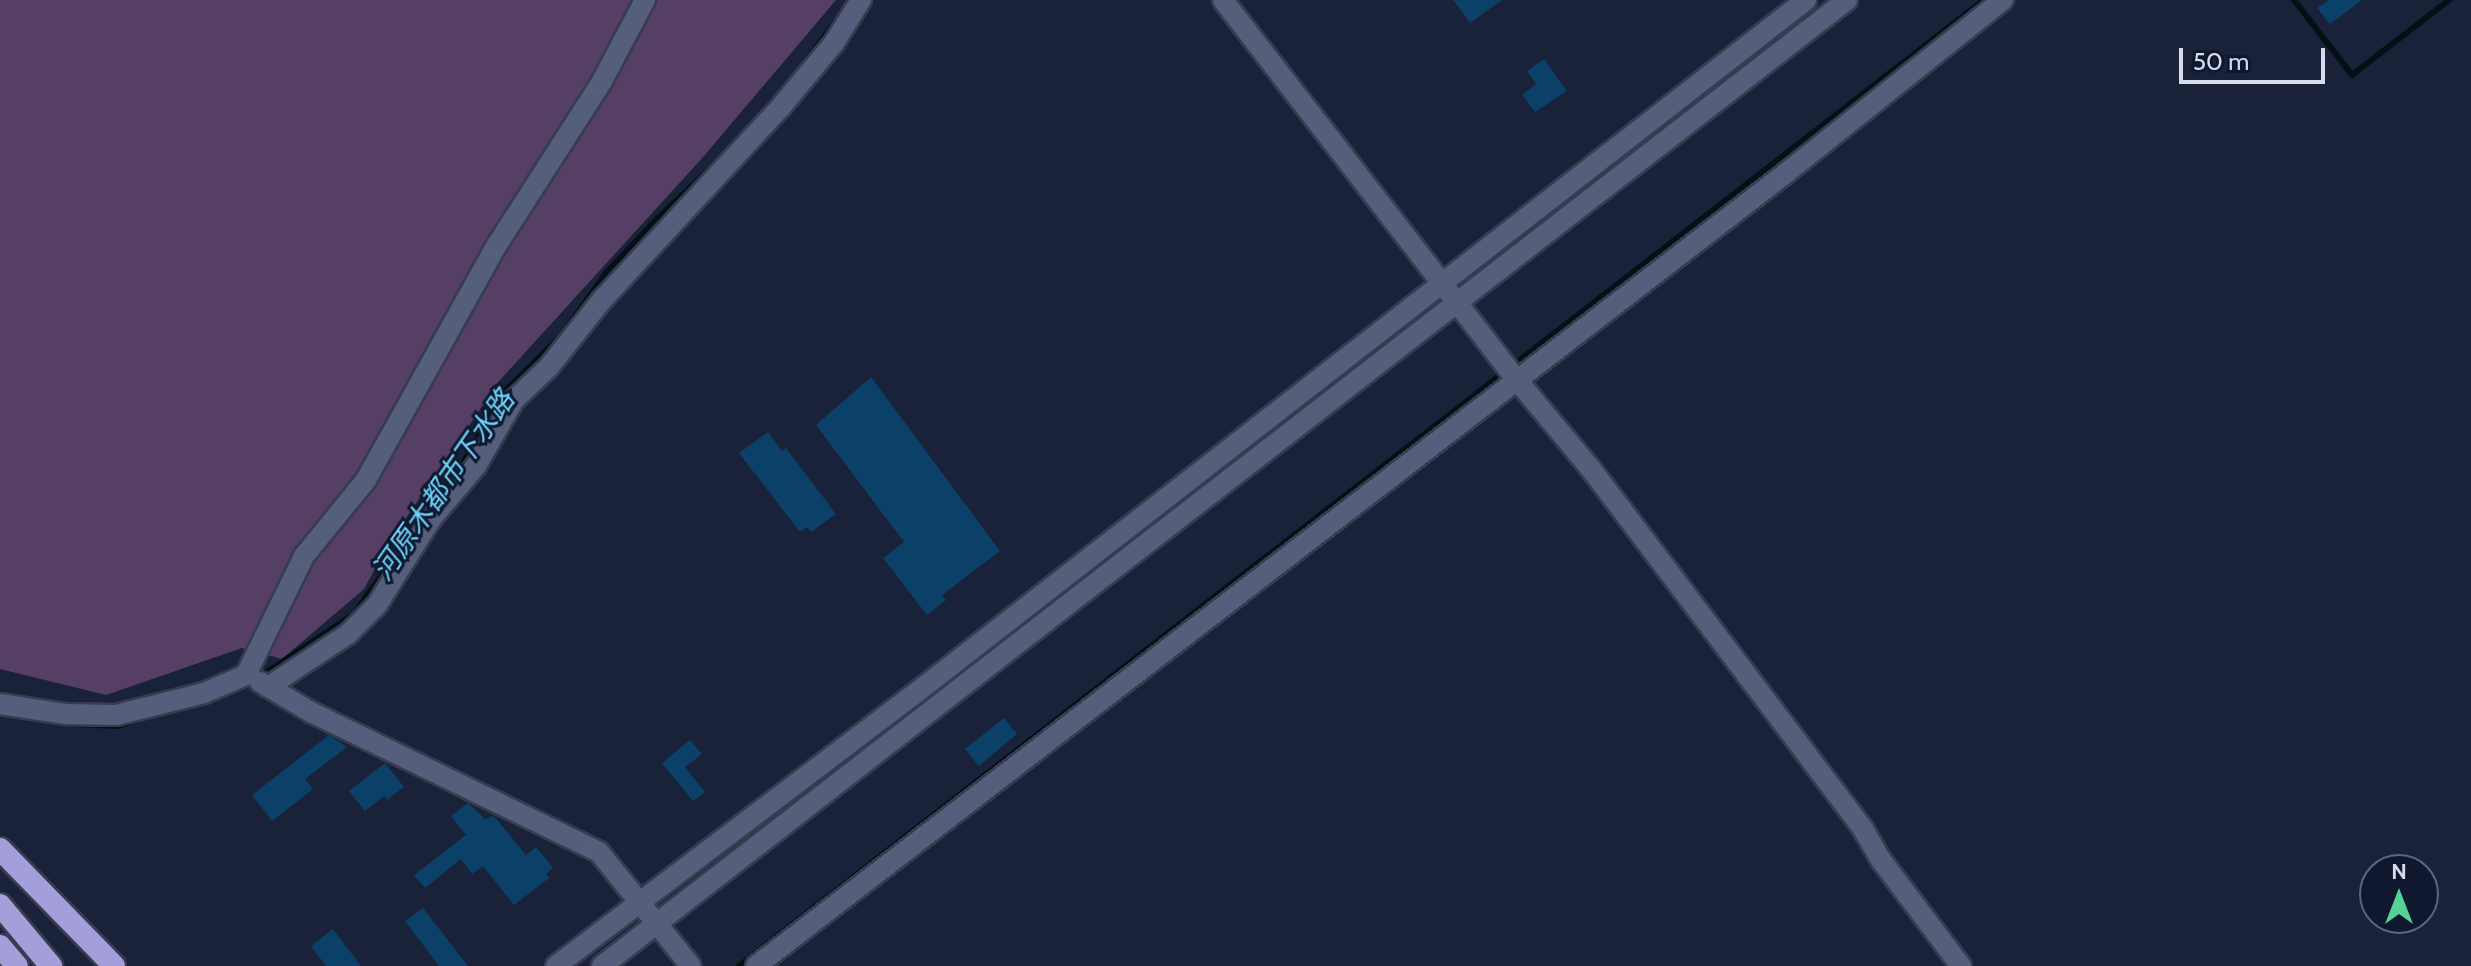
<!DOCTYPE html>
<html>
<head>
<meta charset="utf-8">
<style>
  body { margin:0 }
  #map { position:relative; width:2471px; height:966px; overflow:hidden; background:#192239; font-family:Cabin,"Noto Sans JP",sans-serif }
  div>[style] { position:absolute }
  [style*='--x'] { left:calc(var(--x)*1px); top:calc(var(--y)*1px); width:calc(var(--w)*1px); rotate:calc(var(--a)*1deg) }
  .green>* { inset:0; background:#563f64 }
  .stream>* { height:6px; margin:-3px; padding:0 3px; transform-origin:3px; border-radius:3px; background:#041015 }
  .building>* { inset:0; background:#0b4068 }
  .roads { filter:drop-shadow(2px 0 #373c51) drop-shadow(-2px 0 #373c51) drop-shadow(0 2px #373c51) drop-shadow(0 -2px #373c51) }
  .minor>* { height:20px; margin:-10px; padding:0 10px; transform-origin:10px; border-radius:10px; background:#555f7b }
  .tertiary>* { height:20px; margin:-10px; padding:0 10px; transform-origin:10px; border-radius:10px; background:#555f7b }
  .trunk>* { height:22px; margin:-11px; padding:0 11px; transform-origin:11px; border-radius:11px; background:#a49fda }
  span { translate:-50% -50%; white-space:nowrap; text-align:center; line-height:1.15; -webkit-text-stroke:6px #10182f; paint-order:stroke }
  .water-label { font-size:28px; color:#6cd4fa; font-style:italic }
  .north { position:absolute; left:2359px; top:854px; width:80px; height:80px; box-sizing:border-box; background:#10182f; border:2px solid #5f667b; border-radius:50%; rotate:0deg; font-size:22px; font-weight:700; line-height:32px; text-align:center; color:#d6dcec }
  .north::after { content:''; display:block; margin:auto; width:28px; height:36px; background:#54d396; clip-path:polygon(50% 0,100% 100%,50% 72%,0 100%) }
  .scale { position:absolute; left:2179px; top:48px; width:146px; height:36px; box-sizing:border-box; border:4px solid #d6dcec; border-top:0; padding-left:10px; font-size:24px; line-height:28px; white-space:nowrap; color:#d6dcec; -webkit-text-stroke:6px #10182f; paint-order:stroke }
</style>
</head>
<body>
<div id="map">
  <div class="green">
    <div style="clip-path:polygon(0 0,836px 0,704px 156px,500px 380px,391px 540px,364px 589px,282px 659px,242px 648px,106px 695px,0 669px)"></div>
  </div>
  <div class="stream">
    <div style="--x:2294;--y:0;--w:95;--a:52.3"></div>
    <div style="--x:2352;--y:75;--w:123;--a:-37.7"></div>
    <div style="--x:800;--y:69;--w:65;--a:-53.1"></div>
    <div style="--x:458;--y:472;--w:91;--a:-60.3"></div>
    <div style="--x:503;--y:393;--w:81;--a:-44.5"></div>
    <div style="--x:561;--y:336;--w:79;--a:-54.3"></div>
    <div style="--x:607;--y:272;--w:71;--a:-46.7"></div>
    <div style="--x:656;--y:220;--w:81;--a:-43.5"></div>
    <div style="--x:407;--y:539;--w:29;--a:-61"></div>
    <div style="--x:421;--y:514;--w:28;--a:-48"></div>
    <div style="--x:258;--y:678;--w:115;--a:-33.7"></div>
    <div style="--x:354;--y:614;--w:77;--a:-54.5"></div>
    <div style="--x:75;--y:724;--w:42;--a:2.7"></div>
    <div style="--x:117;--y:726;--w:30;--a:-17"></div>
    <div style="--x:739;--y:966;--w:1576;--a:-37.81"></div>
  </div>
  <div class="building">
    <div style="clip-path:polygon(1453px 0,1502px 0,1470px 23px)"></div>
    <div style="clip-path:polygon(2329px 0,2362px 0,2330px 24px,2317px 8px)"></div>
    <div style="clip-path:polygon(1544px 59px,1567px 91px,1535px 112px,1522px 95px,1536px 84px,1527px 71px)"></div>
    <div style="clip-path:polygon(871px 377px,1000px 551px,942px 595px,946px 600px,927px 615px,883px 558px,904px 542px,816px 425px)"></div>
    <div style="clip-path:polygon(768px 432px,782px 451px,786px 448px,836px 514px,811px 532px,807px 527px,800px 532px,739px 453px)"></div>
    <div style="clip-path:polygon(1004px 718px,1017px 734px,979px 766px,965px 749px)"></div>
    <div style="clip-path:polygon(329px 735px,347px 747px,305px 779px,313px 789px,272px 821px,252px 795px)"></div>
    <div style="clip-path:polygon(690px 740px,702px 754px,685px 767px,705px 792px,693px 801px,662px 763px)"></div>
    <div style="clip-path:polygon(385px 763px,404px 787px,387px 800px,384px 796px,365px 811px,349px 791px)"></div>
    <div style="clip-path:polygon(468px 803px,485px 819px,494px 816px,526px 855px,536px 847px,553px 868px,546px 874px,549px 878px,514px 905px,483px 866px,472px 874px,461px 859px,425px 888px,414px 875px,466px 835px,451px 816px)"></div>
    <div style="clip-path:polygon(423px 908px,468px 966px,439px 966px,405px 921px)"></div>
    <div style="clip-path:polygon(333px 929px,361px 966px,326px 966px,311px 946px)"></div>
  </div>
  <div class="roads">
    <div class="minor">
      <div style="--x:1223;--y:0;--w:480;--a:52.3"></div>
      <div style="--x:1517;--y:380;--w:116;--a:50.3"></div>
      <div style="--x:1591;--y:469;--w:451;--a:52.9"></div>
      <div style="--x:1863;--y:829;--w:36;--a:60"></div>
      <div style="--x:1881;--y:860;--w:133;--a:53"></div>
      <div style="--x:260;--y:682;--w:59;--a:30.5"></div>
      <div style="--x:311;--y:712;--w:320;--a:25.9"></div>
      <div style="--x:599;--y:852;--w:146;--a:51.1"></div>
      <div style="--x:268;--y:687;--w:96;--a:-33.5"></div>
      <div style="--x:348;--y:634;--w:41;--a:-45"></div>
      <div style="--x:377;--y:605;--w:102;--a:-57.9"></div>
      <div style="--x:431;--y:519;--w:70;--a:-49.7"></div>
      <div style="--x:476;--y:466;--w:76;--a:-60.1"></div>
      <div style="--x:514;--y:400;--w:48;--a:-43.3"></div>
      <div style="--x:549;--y:367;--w:85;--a:-51.7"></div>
      <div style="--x:602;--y:300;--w:262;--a:-47.2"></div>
      <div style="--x:780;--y:108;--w:85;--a:-50.3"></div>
      <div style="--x:834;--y:43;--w:51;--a:-57.9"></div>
      <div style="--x:0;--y:704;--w:67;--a:8.6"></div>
      <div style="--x:66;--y:714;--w:50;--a:1.1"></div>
      <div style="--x:116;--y:715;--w:91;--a:-14"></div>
      <div style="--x:204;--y:693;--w:46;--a:-23.2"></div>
      <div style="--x:246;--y:675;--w:132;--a:-64"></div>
      <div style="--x:304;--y:556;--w:98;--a:-50.8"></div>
      <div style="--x:366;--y:480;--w:269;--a:-60.9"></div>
      <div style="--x:497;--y:245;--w:193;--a:-57.3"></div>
      <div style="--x:601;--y:83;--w:94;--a:-62.1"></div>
      <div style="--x:756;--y:966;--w:1300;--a:-37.59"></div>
      <div style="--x:1786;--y:173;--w:278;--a:-38.6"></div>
    </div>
    <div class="tertiary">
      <div style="--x:556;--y:966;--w:447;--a:-37.2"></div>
      <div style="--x:912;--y:696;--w:1133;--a:-37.9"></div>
      <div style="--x:602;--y:966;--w:1576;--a:-37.81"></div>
    </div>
    <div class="trunk">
      <div style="--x:0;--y:849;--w:163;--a:45.7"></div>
      <div style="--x:0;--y:905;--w:80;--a:50.1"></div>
      <div style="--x:0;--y:946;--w:26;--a:50"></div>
    </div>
  </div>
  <div class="water-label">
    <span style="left:443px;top:485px;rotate:-55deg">河原木都市下水路</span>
  </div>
  <div class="north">N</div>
  <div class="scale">50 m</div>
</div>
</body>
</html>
